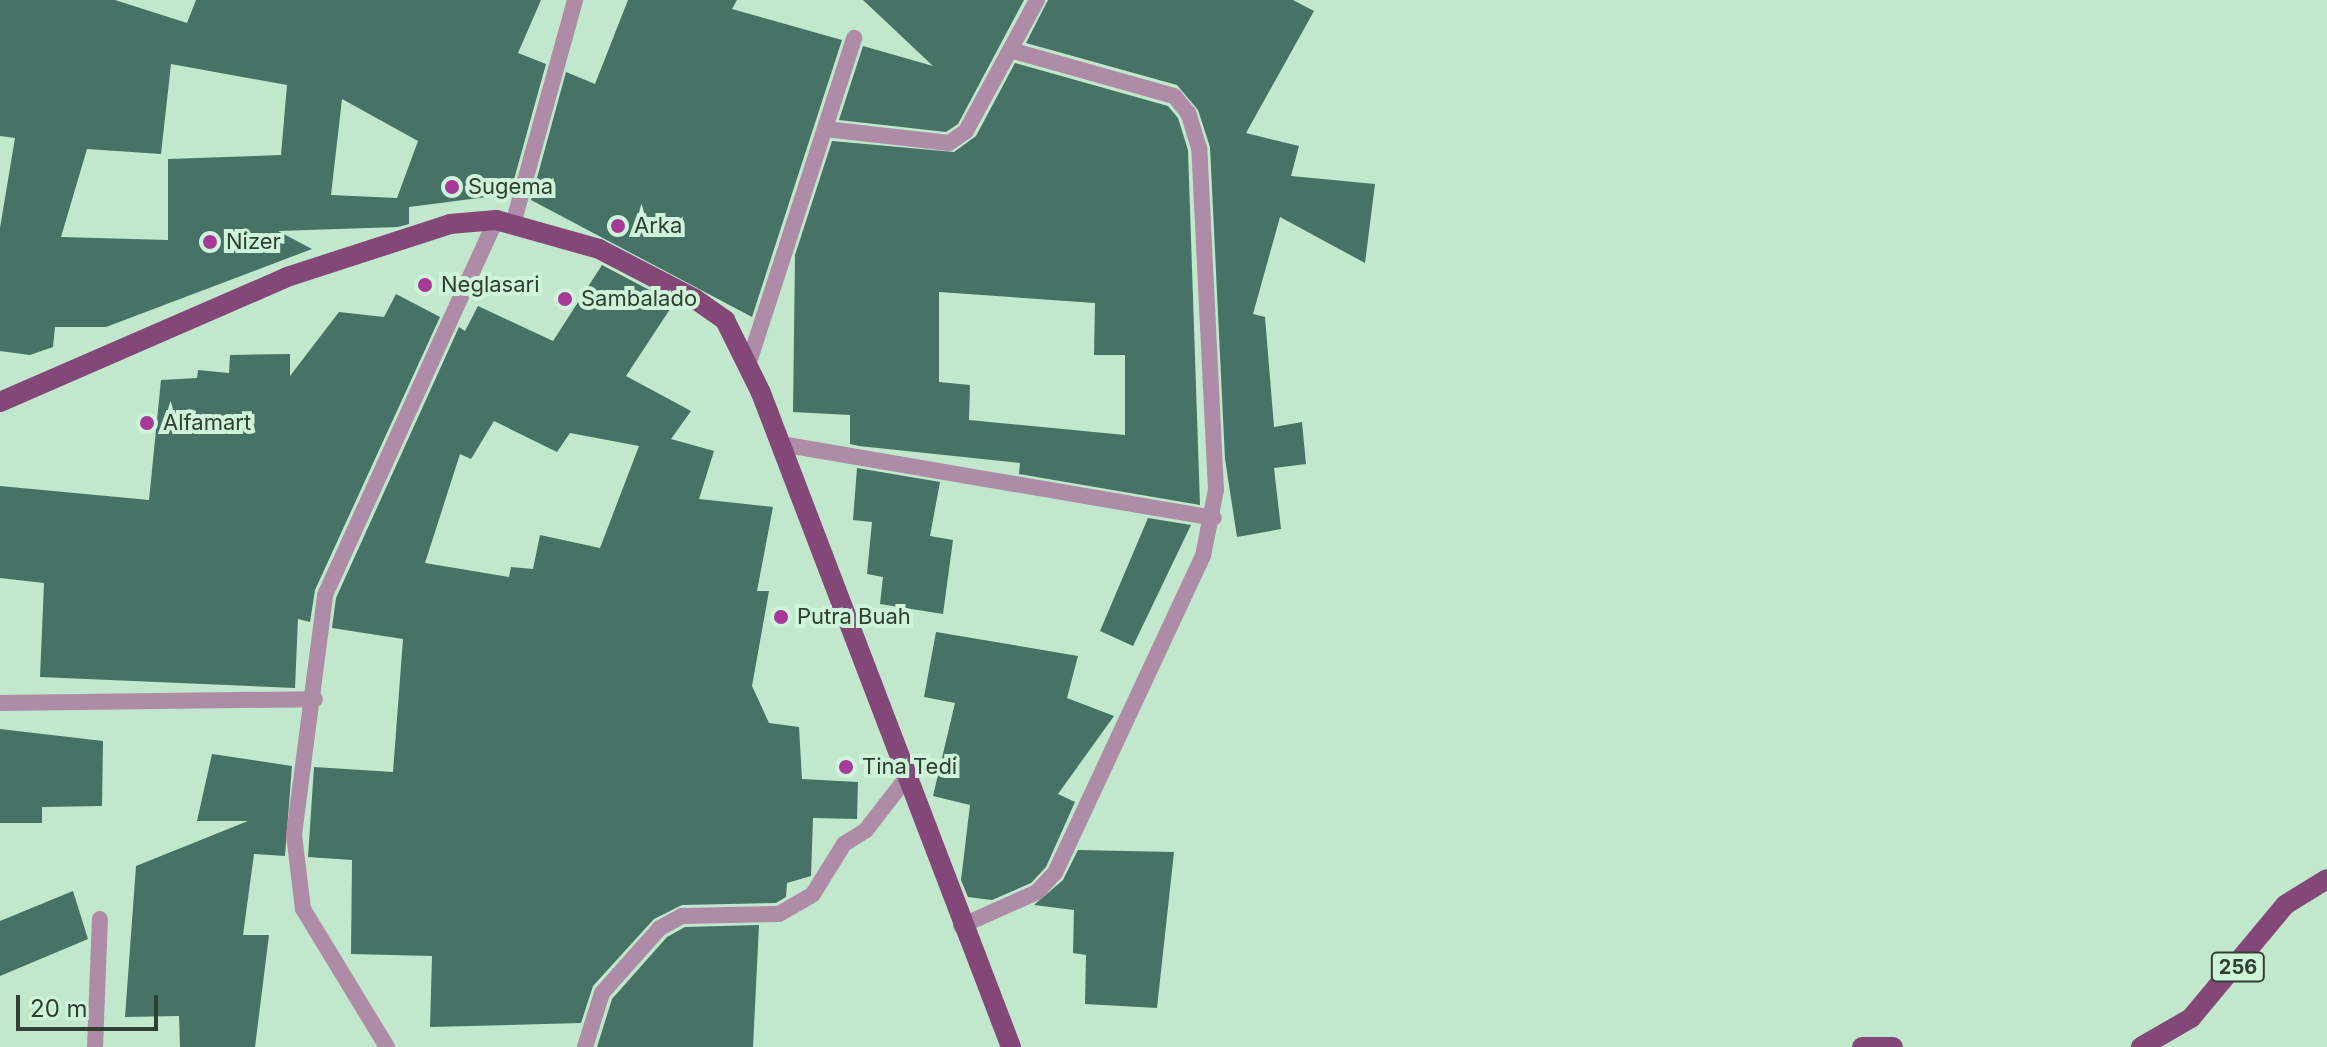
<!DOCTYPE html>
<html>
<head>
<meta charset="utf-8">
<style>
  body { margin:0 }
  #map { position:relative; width:2327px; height:1047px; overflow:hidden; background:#c1e7cc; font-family:Inter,sans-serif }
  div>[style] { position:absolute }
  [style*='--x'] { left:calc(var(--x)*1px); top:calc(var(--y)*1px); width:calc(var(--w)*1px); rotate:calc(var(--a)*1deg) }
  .building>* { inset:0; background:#467366 }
  .street>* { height:16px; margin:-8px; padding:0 8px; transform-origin:8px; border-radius:8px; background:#ae8ba6 }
  .primary>* { height:20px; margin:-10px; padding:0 10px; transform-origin:10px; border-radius:10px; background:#834778 }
  .dots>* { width:22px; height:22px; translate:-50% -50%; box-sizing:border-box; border:4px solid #cef4d9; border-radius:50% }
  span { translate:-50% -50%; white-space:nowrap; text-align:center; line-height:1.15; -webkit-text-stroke:8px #cef4d9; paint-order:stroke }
  .shield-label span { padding:2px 6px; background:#cef4d9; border:2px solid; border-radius:6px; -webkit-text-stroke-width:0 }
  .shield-label { font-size:20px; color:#303f34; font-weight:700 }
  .poi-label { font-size:22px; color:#303f34 }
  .left { translate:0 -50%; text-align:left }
  .scale { position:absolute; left:16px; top:995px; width:142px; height:36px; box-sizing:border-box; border:4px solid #303f34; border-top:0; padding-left:10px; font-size:24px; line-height:28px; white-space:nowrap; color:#303f34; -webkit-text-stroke:6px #cef4d9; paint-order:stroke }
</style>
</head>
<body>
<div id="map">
  <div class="building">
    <div style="clip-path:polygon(evenodd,0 0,115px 0,187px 23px,196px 0,541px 0,518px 53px,546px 64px,510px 194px,409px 207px,409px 224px,398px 227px,278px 231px,312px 249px,106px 327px,55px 327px,53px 347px,30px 355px,0 351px,0 228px,15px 138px,0 136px,0 0,171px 64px,287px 85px,281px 155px,168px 159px,168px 240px,61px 237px,87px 149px,161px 154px,171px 64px,0 0,342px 99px,418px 141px,397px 198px,331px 195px,342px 99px)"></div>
    <div style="clip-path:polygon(628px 0,737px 0,732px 9px,842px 40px,752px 317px,531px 200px,566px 72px,595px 84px)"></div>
    <div style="clip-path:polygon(863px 0,1024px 0,958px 124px,946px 132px,839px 120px,863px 46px,933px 66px)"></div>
    <div style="clip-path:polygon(1048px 0,1293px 0,1314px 11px,1246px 133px,1299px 146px,1291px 176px,1375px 184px,1365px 263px,1280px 217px,1253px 314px,1265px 317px,1274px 427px,1302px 422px,1306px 464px,1274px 468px,1281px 529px,1237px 537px,1225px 459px,1210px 147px,1198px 110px,1177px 85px,1026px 43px)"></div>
    <div style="clip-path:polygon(evenodd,1015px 63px,1168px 106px,1178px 118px,1188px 150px,1200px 505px,1019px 474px,1020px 463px,859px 446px,850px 444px,850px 415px,793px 412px,795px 255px,832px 141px,954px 152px,976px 136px,1015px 63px,939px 292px,1095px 303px,1094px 355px,1125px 355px,1125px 435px,969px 420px,970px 385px,939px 382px,939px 292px)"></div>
    <div style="clip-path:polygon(evenodd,602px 265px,674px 303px,626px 376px,691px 411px,671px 439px,714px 451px,699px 499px,773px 507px,757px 591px,769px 591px,752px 686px,769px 723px,799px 727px,802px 779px,858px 782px,857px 819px,813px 818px,811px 876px,787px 883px,786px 897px,776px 903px,682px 905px,654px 919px,593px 986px,581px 1023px,430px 1027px,432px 956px,351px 954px,352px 860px,308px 857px,314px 767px,393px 772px,403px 639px,332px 628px,336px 598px,459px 327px,465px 331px,478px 306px,553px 341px,602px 265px,494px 421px,557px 452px,570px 433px,639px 446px,600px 548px,540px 535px,533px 569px,511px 567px,509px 577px,425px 563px,460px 454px,471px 459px,494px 421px)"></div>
    <div style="clip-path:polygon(396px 294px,440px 317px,315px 590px,310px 622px,298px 619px,295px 688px,40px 677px,44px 583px,0 578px,0 486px,149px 500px,161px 380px,197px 378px,198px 370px,229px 373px,230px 355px,290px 354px,290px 376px,339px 312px,384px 317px)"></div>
    <div style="clip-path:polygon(857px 468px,940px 482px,930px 536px,953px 540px,943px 614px,880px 604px,883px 577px,867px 574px,872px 522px,853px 520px)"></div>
    <div style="clip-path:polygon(1148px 518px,1191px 525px,1133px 646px,1100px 631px)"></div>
    <div style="clip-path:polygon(936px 632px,1078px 656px,1067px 698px,1114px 716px,1058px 794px,1075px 802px,1046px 867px,1031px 883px,992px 900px,968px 897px,961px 880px,970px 805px,933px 796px,955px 703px,924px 697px)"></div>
    <div style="clip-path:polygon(0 729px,103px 741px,102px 806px,42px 807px,42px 823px,0 823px)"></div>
    <div style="clip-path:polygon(212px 754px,292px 766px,285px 856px,254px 854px,243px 935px,269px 935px,255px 1047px,180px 1047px,179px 1016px,125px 1017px,136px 866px,248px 821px,197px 821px)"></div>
    <div style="clip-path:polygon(1078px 850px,1174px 852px,1157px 1008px,1085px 1004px,1086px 955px,1073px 953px,1074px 910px,1034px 905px,1063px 880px)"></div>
    <div style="clip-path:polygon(73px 891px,88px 939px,0 976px,0 921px)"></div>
    <div style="clip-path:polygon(759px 925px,753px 1047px,597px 1047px,612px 999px,667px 937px,685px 927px)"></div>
  </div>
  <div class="street">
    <div style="--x:825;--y:129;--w:125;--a:6.4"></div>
    <div style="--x:949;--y:143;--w:21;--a:-35"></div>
    <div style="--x:966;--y:131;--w:149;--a:-61.5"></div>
    <div style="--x:513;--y:224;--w:232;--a:-74.5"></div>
    <div style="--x:748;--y:365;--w:344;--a:-72"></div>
    <div style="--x:781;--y:444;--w:439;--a:9.7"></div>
    <div style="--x:0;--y:703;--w:315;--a:-0.7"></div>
    <div style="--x:961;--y:926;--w:83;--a:-24.1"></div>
    <div style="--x:1037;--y:892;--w:26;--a:-47"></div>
    <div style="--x:1055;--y:873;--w:350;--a:-65"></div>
    <div style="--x:1203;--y:556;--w:67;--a:-78.9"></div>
    <div style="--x:1216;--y:490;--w:342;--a:-92.8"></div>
    <div style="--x:1199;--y:148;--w:37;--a:-107"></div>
    <div style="--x:1188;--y:113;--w:22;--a:-129"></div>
    <div style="--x:1174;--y:96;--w:170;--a:-164.3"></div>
    <div style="--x:95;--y:1047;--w:128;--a:-87.8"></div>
    <div style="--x:387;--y:1047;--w:162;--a:-121.3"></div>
    <div style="--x:303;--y:909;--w:75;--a:-96.9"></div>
    <div style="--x:294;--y:835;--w:242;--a:-82.6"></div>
    <div style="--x:325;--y:595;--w:412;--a:-65.5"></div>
    <div style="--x:585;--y:1047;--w:57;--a:-72.5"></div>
    <div style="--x:602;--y:993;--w:87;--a:-48.3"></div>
    <div style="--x:660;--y:928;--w:25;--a:-29"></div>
    <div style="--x:682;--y:916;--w:97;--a:-1.2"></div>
    <div style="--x:779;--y:914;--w:39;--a:-30"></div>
    <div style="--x:813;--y:894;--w:59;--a:-58.2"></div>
    <div style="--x:844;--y:844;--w:26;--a:-32"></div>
    <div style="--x:866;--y:830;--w:72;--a:-52.3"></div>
  </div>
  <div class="primary">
    <div style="--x:0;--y:402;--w:313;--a:-23.5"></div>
    <div style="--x:287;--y:277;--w:171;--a:-18"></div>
    <div style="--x:450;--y:224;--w:46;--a:-5"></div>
    <div style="--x:496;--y:220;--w:107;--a:15.7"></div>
    <div style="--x:599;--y:249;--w:108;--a:27.5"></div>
    <div style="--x:695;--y:299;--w:37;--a:35"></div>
    <div style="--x:725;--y:320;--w:81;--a:63.7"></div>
    <div style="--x:761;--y:393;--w:700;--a:69.08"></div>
    <div style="--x:1862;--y:1047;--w:31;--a:0"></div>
    <div style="--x:2141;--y:1047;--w:58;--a:-30.1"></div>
    <div style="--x:2191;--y:1018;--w:147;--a:-50.2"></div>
    <div style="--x:2285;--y:905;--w:49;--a:-31.8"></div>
  </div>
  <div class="dots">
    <div style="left:452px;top:187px;background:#a73998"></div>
    <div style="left:618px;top:226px;background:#a73998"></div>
    <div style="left:210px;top:242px;background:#a73998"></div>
    <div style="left:425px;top:285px;background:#a73998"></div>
    <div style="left:565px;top:299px;background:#a73998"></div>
    <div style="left:147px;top:423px;background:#a73998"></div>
    <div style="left:781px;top:617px;background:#a73998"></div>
    <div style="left:846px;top:767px;background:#a73998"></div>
  </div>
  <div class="shield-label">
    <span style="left:2238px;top:967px">256</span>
  </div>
  <div class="poi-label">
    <span class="left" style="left:468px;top:187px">Sugema</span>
    <span class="left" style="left:634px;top:226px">Arka</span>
    <span class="left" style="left:226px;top:242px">Nizer</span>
    <span class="left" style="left:441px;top:285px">Neglasari</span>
    <span class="left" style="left:581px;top:299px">Sambalado</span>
    <span class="left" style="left:163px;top:423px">Alfamart</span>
    <span class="left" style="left:797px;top:617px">Putra Buah</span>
    <span class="left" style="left:862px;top:767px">Tina Tedi</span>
  </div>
  <div class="scale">20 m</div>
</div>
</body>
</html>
